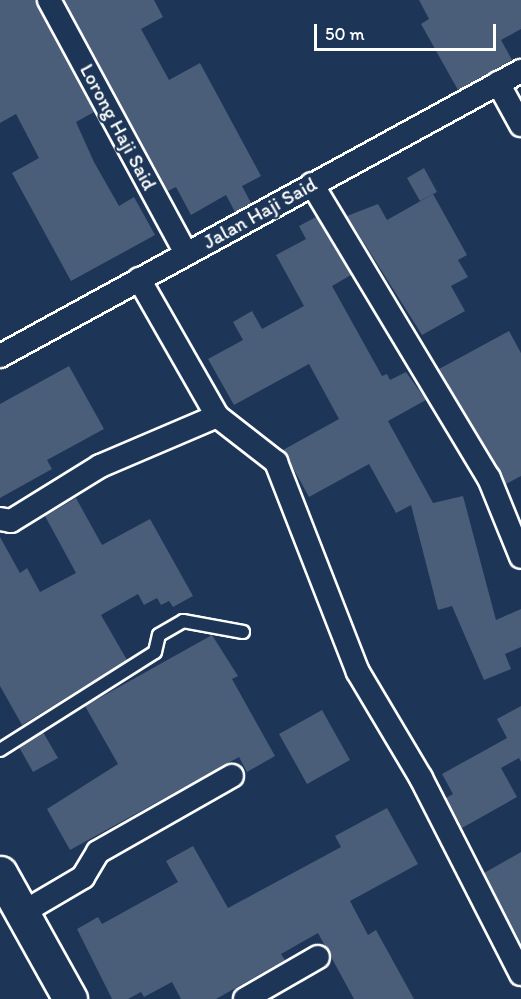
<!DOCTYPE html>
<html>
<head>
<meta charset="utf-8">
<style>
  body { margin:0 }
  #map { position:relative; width:521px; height:999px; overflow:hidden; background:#1d3557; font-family:Itim,sans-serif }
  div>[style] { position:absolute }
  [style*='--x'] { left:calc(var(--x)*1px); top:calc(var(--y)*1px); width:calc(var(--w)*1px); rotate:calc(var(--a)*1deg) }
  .building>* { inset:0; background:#4a5d79 }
  .roads { filter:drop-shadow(2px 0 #fff) drop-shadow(-2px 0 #fff) drop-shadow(0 2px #fff) drop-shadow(0 -2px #fff) }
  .service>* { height:12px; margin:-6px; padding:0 6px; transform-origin:6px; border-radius:6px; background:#1d3557 }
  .minor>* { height:22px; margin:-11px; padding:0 11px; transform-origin:11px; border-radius:11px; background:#1d3557 }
  .secondary>* { height:33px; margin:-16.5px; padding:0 16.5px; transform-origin:16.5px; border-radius:16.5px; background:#1d3557 }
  span { translate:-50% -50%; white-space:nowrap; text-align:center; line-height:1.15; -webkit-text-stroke:4.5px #1d3557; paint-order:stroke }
  .street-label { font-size:20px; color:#fff }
  .scale { position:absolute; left:314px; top:24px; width:182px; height:27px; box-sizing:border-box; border:3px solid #fff; border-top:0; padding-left:8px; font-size:18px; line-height:21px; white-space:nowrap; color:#fff; -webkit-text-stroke:4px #1d3557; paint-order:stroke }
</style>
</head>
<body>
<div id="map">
  <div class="building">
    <div style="clip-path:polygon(0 0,36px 0,94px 112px,76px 122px,94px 162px,119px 206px,134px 197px,155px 235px,71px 281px,12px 173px,39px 158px,16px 114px,0 123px)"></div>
    <div style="clip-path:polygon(64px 0,154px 0,163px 17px,141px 29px,169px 80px,200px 63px,261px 176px,242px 186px,251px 203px,235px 212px,226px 195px,191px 215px,176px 187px,168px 191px)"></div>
    <div style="clip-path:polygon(419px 0,521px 0,521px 29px,501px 40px,512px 60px,458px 90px,421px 24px,429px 19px)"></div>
    <div style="clip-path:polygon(424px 168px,437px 192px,420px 201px,407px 178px)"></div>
    <div style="clip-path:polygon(433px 194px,467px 255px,458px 260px,468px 277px,451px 286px,465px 311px,422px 335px,347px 216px,378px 204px,387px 220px)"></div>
    <div style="clip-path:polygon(316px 217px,351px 275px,332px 286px,382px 376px,387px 374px,390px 380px,406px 372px,426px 400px,388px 421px,433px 503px,463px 496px,496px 620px,521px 609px,521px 647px,505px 654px,511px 669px,484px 680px,452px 606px,438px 610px,411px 505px,396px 513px,369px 464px,309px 497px,283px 450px,339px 419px,309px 364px,234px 405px,208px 359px,243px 340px,233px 322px,252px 311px,262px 329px,304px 306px,276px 255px,306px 239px,299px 226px)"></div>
    <div style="clip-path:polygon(509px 331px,521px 353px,521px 476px,506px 484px,439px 369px)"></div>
    <div style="clip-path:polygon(69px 366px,104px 429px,47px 460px,52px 469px,0 498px,0 404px)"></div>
    <div style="clip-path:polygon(76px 498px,102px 545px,150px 519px,193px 596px,173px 607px,169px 601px,161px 605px,157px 598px,144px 605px,138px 594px,101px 615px,127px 660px,22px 725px,0 686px,0 537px,20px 573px,27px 568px,40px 592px,76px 573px,45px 516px)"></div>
    <div style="clip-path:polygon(212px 635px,238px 676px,232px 679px,275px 756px,247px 772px,239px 757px,70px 850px,47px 809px,118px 764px,85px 706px)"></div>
    <div style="clip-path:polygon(521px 706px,521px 762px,519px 758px,501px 768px,517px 797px,462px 828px,446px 798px,453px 794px,442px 774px,507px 738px,497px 719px)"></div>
    <div style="clip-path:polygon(322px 710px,350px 760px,307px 784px,279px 734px)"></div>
    <div style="clip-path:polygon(43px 732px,58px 758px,33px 772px,19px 747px)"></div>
    <div style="clip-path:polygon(387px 808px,418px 864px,350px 901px,368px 935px,376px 930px,414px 999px,354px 999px,318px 933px,281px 954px,285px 960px,216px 999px,181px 999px,172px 982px,144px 997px,141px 992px,128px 999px,112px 999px,77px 929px,98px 917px,102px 924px,178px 882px,166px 861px,193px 846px,228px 908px,341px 847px,335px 836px)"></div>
    <div style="clip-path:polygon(521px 852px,521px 944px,484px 873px)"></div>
  </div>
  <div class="roads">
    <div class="service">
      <div style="--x:0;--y:750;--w:183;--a:-32.3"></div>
      <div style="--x:155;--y:652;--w:17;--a:-77"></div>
      <div style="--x:159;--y:635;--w:28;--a:-30"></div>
      <div style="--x:183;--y:621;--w:61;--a:10.4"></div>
    </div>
    <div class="minor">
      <div style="--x:49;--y:0;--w:288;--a:61.6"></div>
      <div style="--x:498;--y:83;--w:48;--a:61.3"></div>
      <div style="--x:312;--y:184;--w:343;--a:59"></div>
      <div style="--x:489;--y:478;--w:85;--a:67.9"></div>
      <div style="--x:139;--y:279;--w:158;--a:60.3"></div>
      <div style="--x:217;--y:416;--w:75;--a:37.9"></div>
      <div style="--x:276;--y:462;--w:225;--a:68.7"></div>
      <div style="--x:358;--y:672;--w:123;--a:59.3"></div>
      <div style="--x:421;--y:778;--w:220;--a:63"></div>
      <div style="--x:0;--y:356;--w:594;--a:-28.68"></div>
      <div style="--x:0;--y:519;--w:11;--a:10"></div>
      <div style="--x:11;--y:521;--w:105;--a:-31.7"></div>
      <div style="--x:100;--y:466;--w:127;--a:-23.1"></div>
      <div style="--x:22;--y:913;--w:71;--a:-30.5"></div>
      <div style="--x:83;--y:877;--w:29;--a:-59"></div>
      <div style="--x:98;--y:852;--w:154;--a:-29.6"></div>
      <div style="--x:245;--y:999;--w:84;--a:-29.9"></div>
    </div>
    <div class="secondary">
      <div style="--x:0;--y:873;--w:144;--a:60.9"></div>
    </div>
  </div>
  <div class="street-label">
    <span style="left:118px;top:127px;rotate:62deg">Lorong Haji Said</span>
    <span style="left:260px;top:213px;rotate:-29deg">Jalan Haji Said</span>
  </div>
  <div class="scale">50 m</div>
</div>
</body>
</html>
